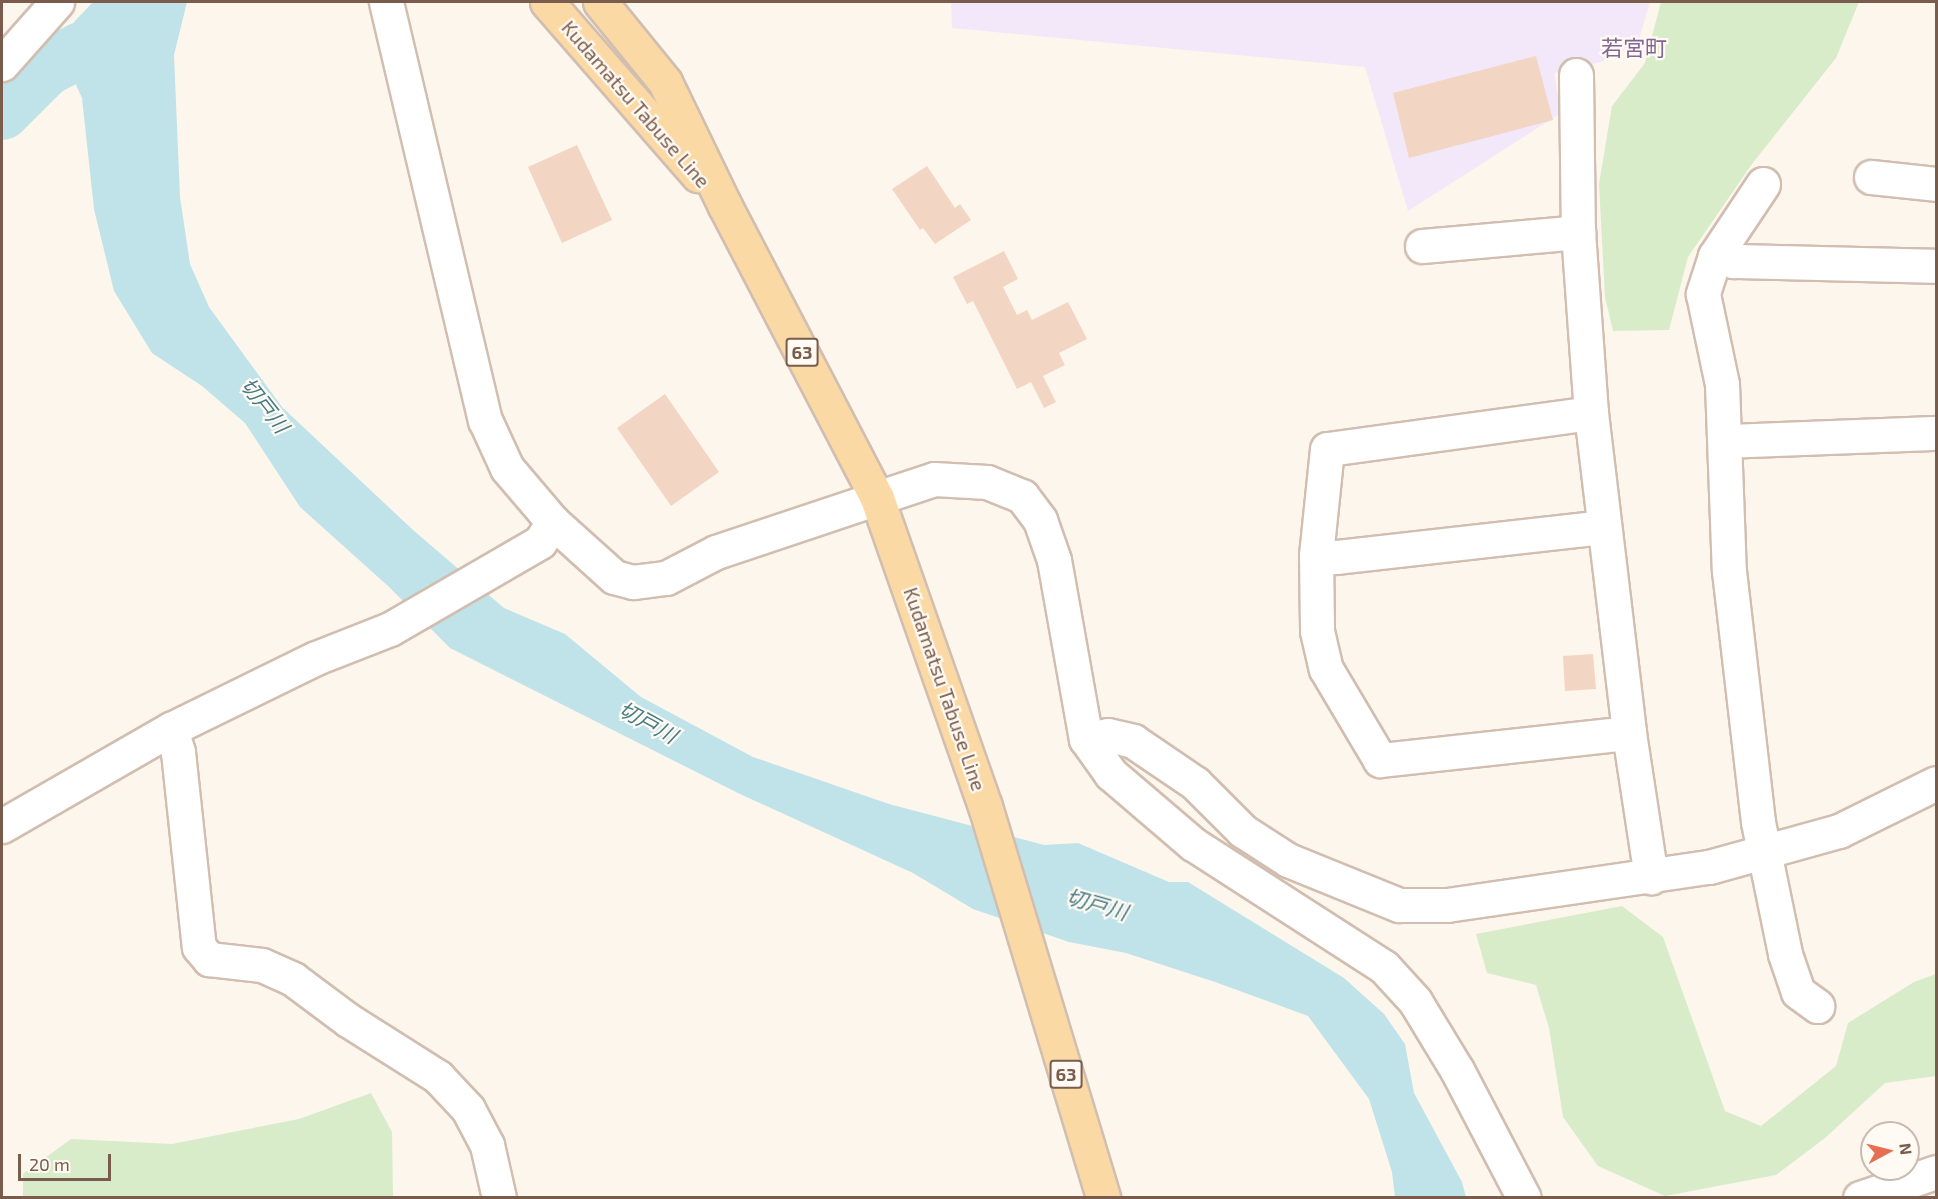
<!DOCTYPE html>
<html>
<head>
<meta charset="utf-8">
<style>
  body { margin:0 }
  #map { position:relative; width:1938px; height:1199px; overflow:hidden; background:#fdf6ec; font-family:"Exo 2","Noto Sans JP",sans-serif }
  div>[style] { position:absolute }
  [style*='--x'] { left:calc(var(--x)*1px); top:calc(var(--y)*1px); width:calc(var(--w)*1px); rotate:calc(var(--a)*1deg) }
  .education>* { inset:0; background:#f3e8fa }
  .green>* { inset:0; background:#d8ecc9 }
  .water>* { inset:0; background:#bfe3e8 }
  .river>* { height:56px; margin:-28px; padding:0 28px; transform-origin:28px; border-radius:28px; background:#bfe3e8 }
  .building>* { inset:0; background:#f3d5c3 }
  .roads { filter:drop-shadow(2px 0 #d1beb0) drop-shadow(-2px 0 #d1beb0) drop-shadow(0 2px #d1beb0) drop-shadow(0 -2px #d1beb0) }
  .minor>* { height:33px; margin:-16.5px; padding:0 16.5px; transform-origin:16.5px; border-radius:16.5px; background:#fff }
  .tertiary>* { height:33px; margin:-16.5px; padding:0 16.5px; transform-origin:16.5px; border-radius:16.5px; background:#fff }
  .primary>* { height:33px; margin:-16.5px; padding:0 16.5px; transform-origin:16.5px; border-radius:16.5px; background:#fbd9a5 }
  span { translate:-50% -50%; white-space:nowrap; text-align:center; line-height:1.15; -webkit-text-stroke:4.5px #fffaf3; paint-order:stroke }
  .shield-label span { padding:2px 4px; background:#fffaf3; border:2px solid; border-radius:4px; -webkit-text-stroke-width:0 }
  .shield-label { font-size:18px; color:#7a5c4d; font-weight:700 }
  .street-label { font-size:20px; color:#7a5c4d }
  .water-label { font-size:21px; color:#437c86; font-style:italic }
  .quarter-label { font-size:22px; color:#846695 }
  .frame { position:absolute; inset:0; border:3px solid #7a5c4d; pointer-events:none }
  .north { position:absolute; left:1860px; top:1121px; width:60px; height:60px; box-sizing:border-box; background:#fffaf3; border:2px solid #cabbb1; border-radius:50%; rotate:83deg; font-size:16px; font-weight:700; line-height:24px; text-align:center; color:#7a5c4d }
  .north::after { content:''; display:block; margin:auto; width:21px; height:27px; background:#e76f51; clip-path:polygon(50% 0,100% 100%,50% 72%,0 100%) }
  .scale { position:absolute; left:18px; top:1154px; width:93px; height:27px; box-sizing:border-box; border:3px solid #7a5c4d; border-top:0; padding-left:8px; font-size:18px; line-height:21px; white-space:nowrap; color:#7a5c4d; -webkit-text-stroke:4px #fffaf3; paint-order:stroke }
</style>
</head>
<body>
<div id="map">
  <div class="education">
    <div style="clip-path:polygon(951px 2px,1650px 2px,1638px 43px,1601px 62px,1554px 73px,1561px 113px,1408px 211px,1365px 67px,952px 28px)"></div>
  </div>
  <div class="green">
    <div style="clip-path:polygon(1661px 2px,1859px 2px,1836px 58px,1752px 164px,1688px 257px,1669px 330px,1613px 331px,1605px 297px,1599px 184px,1612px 106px,1645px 63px)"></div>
    <div style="clip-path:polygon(1622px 906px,1663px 937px,1725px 1111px,1761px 1126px,1836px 1066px,1848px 1023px,1914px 982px,1936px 974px,1936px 1076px,1885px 1083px,1825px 1138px,1776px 1175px,1665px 1196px,1598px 1166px,1563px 1117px,1549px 1028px,1536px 985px,1487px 973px,1476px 934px)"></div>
    <div style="clip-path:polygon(371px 1093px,392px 1132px,393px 1197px,23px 1197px,23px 1174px,71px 1139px,172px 1144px,299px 1119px)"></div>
  </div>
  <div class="water">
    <div style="clip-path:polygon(93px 2px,187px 2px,174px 55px,180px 197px,190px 264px,209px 307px,282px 407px,413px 530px,504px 608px,565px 634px,641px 697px,753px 757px,889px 804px,1044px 845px,1078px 843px,1169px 882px,1188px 882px,1344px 978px,1384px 1014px,1405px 1044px,1414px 1093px,1462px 1182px,1466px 1197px,1395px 1197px,1392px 1172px,1369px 1099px,1308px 1016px,1215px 982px,1126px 953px,1069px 942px,973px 909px,913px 873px,740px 794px,450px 648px,388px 586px,300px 507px,245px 423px,202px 386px,152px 353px,114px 291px,94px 209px,82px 98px,76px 85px,74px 22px)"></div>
  </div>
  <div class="river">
    <div style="--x:2;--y:112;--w:62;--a:-45"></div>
    <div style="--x:46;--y:68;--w:39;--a:-27"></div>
    <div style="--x:81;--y:50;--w:35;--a:-10"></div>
  </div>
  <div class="building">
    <div style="clip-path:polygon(1536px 56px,1553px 120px,1409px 158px,1393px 93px)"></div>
    <div style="clip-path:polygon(577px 145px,612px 220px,562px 243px,528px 167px)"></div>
    <div style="clip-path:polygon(927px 166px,955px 208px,960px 204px,971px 220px,935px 244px,923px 228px,920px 230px,892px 189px)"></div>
    <div style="clip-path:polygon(1004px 251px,1018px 279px,1003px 287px,1017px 315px,1027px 310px,1032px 320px,1068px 302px,1087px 339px,1059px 353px,1065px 365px,1043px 376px,1056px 402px,1044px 408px,1031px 382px,1017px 389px,973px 301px,967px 304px,953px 277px)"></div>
    <div style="clip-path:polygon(665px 394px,719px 472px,671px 506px,617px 428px)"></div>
    <div style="clip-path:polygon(1593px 654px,1596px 689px,1565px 691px,1563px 656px)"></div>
  </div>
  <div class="roads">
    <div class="minor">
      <div style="--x:386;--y:2;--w:430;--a:76.7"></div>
      <div style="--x:485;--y:420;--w:53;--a:65.4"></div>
      <div style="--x:507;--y:468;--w:71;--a:49.6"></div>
      <div style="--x:553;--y:522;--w:82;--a:42"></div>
      <div style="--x:614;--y:577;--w:20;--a:15"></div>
      <div style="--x:633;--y:582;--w:33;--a:-7"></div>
      <div style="--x:666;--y:578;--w:56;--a:-27.5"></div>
      <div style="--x:716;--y:552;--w:170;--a:-18.5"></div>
      <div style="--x:2;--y:64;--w:83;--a:-48.4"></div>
      <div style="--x:1576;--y:75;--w:157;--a:89.3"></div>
      <div style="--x:1578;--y:232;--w:181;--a:85.9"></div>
      <div style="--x:1591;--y:413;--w:322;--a:83.2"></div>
      <div style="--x:1629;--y:733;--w:146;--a:81.3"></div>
      <div style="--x:1871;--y:177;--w:65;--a:6.1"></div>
      <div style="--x:1763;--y:184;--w:87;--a:123.7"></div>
      <div style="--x:1715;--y:256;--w:40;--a:108"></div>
      <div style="--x:1703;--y:294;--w:92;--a:78.1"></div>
      <div style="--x:1722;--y:384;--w:187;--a:87.9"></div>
      <div style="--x:1729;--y:571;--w:253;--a:83.4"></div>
      <div style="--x:1758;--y:822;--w:135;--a:78.4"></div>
      <div style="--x:1785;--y:954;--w:40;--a:71.1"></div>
      <div style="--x:1798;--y:992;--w:24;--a:36"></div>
      <div style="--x:1422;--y:246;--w:157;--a:-5.1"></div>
      <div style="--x:1715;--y:256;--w:19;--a:16"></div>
      <div style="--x:1733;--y:261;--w:203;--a:1.4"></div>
      <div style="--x:1591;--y:413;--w:266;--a:172.2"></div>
      <div style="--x:1327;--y:449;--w:108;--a:95.9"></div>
      <div style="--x:1316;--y:556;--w:75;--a:89.2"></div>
      <div style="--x:1317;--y:631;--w:39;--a:77"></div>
      <div style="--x:1326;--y:669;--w:106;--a:59.3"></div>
      <div style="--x:1380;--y:760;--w:250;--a:-6.2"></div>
      <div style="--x:1727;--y:441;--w:209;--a:-2.2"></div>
      <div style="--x:1316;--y:556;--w:20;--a:3"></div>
      <div style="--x:1336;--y:557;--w:269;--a:-6.4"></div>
      <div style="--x:171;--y:729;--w:24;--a:73"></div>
      <div style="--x:178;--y:752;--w:196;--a:83.9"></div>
      <div style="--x:199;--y:947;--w:16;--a:50"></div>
      <div style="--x:209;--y:959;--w:53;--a:6.5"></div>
      <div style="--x:262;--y:965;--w:34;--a:24"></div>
      <div style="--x:293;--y:979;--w:69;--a:36.7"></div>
      <div style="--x:348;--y:1020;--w:107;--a:32.3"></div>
      <div style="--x:438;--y:1077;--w:44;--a:46.8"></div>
      <div style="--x:468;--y:1109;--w:41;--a:62.2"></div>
      <div style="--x:487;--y:1145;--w:54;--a:77.2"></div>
      <div style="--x:1086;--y:739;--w:22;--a:-10"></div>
      <div style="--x:1108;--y:735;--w:26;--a:13"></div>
      <div style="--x:1133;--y:741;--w:75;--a:34.1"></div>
      <div style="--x:1195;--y:783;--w:68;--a:45"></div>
      <div style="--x:1243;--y:831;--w:54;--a:32.8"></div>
      <div style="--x:1288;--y:860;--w:120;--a:22.1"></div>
      <div style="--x:1399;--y:905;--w:48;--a:0"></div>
      <div style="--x:1447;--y:905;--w:265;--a:-8.3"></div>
      <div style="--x:1709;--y:867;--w:135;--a:-15.5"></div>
      <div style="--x:1839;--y:831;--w:108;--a:-26.3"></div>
      <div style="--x:2;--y:826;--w:195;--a:-29.9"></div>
      <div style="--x:171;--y:729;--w:161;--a:-26.1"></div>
      <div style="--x:316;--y:658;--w:79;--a:-21.4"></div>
      <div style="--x:390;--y:629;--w:173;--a:-30.1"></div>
      <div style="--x:540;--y:542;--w:24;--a:-57"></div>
    </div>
    <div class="tertiary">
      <div style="--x:877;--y:498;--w:60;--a:-18.4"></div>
      <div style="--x:934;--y:479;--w:53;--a:3.2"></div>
      <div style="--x:987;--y:482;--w:38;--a:22"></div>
      <div style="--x:1022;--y:496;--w:30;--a:53"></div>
      <div style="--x:1040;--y:520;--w:42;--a:70.7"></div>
      <div style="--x:1054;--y:560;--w:182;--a:79.9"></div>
      <div style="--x:1086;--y:739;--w:43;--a:54.5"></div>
      <div style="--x:1111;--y:774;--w:108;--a:40.5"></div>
      <div style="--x:1193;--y:844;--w:227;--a:32.8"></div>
      <div style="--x:1384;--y:967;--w:46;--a:47.6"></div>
      <div style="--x:1415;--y:1001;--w:81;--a:58.7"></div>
      <div style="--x:1457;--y:1070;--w:144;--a:62.4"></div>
      <div style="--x:1860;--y:1198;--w:80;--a:-18.9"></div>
    </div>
    <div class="primary">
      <div style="--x:547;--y:2;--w:230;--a:48.9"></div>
      <div style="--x:600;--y:2;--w:103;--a:50.9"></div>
      <div style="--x:665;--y:82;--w:138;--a:64.2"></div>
      <div style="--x:725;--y:206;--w:329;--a:62.5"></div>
      <div style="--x:877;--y:498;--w:326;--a:70.7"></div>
      <div style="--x:985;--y:806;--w:409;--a:73.2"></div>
    </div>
  </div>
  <div class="shield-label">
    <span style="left:802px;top:352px">63</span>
    <span style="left:1066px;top:1074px">63</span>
  </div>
  <div class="street-label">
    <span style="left:636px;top:104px;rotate:49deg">Kudamatsu Tabuse Line</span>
    <span style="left:945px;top:689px;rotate:71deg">Kudamatsu Tabuse Line</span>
  </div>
  <div class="water-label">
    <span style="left:265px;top:405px;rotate:52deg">切戸川</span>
    <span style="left:648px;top:722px;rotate:29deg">切戸川</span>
    <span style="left:1097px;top:904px;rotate:16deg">切戸川</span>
  </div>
  <div class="quarter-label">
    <span style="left:1634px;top:48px">若宮町</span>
  </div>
  <div class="frame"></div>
  <div class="north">N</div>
  <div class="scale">20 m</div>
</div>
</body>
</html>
